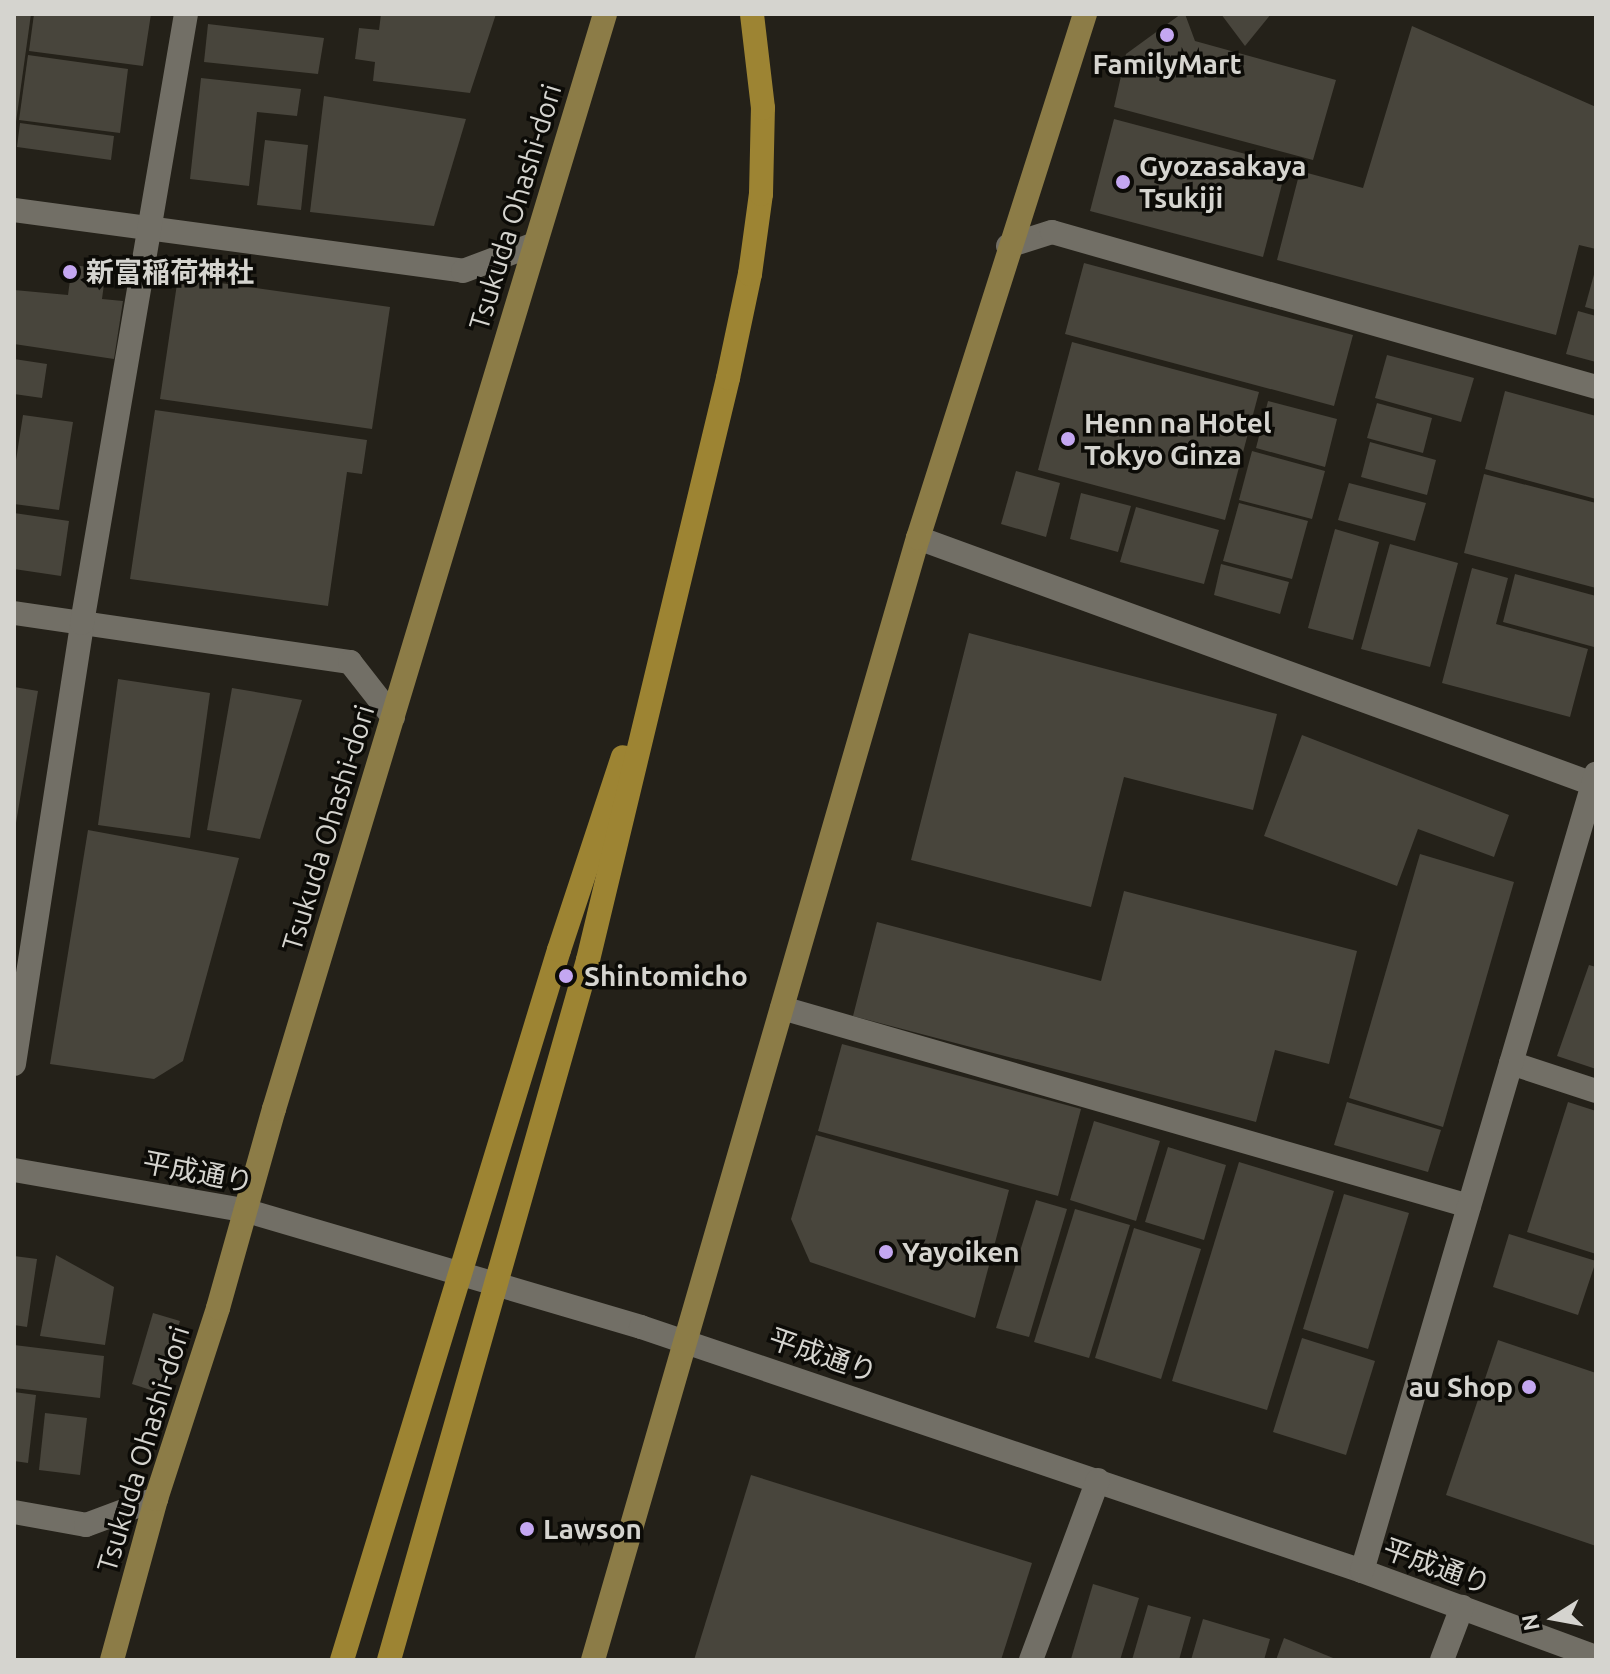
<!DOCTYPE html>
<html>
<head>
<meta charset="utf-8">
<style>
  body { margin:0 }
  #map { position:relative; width:1610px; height:1674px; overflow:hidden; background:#242119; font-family:Ubuntu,"Noto Sans JP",sans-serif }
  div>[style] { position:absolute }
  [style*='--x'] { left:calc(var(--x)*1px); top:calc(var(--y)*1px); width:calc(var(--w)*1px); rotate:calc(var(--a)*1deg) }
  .building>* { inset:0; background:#48453c }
  .minor>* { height:24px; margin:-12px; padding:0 12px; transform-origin:12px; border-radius:12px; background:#726f66 }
  .major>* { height:24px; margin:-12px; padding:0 12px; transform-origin:12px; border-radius:12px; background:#8c7c47 }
  .highway>* { height:24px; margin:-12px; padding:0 12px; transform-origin:12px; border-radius:12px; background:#9d8433 }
  .dots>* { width:22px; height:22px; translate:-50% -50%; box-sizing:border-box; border:4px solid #0c0b07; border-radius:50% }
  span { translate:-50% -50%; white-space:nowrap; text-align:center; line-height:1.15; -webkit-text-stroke:7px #0c0b07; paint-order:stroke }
  .poi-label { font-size:28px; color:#d5d4cf; font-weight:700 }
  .left { translate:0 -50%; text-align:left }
  .right { translate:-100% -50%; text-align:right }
  .street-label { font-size:28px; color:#d5d4cf }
  .frame { position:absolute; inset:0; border:16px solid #d5d4cf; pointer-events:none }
  .north { position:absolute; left:1514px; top:1578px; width:80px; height:80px; -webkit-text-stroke:6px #0c0b07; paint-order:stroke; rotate:259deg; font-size:22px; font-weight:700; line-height:32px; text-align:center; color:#d5d4cf }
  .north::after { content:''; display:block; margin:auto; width:28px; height:36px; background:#d5d4cf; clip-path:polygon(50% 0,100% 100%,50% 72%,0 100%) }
</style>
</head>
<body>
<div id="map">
  <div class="building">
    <div style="clip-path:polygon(14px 14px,31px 14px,16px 122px,14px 122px)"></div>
    <div style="clip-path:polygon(34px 14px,151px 14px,143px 66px,29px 51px)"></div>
    <div style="clip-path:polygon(381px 14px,496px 14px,470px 93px,373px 81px,375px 62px,355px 59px,359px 28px,379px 30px)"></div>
    <div style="clip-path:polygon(1181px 14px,1185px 14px,1195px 41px,1336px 80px,1313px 160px,1114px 107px,1126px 54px)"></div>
    <div style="clip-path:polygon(1221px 14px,1271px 14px,1245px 46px)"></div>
    <div style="clip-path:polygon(208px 24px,324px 38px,318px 74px,204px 62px)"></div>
    <div style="clip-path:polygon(1412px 26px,1596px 107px,1596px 249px,1579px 245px,1556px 335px,1277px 260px,1300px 171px,1363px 188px)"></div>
    <div style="clip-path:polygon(28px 55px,128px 69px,120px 133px,19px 120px)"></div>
    <div style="clip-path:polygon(201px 78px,301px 89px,297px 116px,257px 112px,249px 186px,190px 179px)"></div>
    <div style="clip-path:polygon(324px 96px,466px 119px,434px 226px,310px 212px)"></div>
    <div style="clip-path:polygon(1114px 119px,1287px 165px,1263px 257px,1090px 211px)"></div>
    <div style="clip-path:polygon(20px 123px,114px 136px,111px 160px,17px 147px)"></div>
    <div style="clip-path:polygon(265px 140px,308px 145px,301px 210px,257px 205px)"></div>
    <div style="clip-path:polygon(1084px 263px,1353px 335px,1334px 406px,1065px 334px)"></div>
    <div style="clip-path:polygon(72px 265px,106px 269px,102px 299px,123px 301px,114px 359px,14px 344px,14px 290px,68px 295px)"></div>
    <div style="clip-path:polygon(1595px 271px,1596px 271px,1596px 310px,1585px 307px)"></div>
    <div style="clip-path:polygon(178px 277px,390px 307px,372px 429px,160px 399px)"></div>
    <div style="clip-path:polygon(1578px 311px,1596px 316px,1596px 362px,1566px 354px)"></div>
    <div style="clip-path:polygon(1072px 342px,1259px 392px,1225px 520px,1038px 470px)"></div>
    <div style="clip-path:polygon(1387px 355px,1474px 378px,1461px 422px,1375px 398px)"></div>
    <div style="clip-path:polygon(14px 359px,47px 364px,42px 398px,14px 394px)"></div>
    <div style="clip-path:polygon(1505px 391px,1596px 416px,1596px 499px,1485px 469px)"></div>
    <div style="clip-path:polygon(1268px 401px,1337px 419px,1325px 467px,1256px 448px)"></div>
    <div style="clip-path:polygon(1377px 403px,1432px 418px,1423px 453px,1367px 438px)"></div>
    <div style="clip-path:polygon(155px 410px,367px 440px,362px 474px,347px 472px,328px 606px,130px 579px)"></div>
    <div style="clip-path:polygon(23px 415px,73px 422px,59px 510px,14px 504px,14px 473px)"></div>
    <div style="clip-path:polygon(1370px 442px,1436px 460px,1427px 495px,1361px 477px)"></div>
    <div style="clip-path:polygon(1252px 451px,1325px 471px,1312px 519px,1239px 500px)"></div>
    <div style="clip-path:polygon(1016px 471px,1060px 483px,1046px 537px,1001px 524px)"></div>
    <div style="clip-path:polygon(1484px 474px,1596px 503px,1596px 588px,1464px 553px)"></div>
    <div style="clip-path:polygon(1349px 483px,1426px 503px,1415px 541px,1338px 520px)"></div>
    <div style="clip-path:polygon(1081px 493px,1131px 506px,1118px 552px,1070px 539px)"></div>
    <div style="clip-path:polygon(1239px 503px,1308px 521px,1292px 579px,1223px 561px)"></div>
    <div style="clip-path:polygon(1136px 507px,1219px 530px,1204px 584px,1120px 562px)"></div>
    <div style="clip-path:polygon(14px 513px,69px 521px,61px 576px,14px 569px)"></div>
    <div style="clip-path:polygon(1335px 529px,1379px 542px,1353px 640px,1308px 628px)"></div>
    <div style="clip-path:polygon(1390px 544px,1458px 563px,1430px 667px,1361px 649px)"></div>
    <div style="clip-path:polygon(1221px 564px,1289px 582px,1280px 614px,1214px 595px)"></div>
    <div style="clip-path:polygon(1472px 568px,1508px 578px,1496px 624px,1588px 649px,1570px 717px,1442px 683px)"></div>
    <div style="clip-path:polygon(1515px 574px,1596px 596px,1594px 647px,1503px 622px)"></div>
    <div style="clip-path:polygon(969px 633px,1277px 714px,1253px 810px,1124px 777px,1091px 907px,911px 860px)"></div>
    <div style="clip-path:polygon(118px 679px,210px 693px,190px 838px,98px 825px)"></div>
    <div style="clip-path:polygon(14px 687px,38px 691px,16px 823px,14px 822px)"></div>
    <div style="clip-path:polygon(232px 688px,302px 700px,260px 839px,207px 830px)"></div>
    <div style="clip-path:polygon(1302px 735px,1509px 815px,1494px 857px,1418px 829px,1397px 886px,1264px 836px)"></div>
    <div style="clip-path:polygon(88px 830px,239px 858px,183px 1061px,154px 1079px,50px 1064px)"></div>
    <div style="clip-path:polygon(1420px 854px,1514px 882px,1443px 1127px,1349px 1098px)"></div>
    <div style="clip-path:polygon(1124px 891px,1357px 951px,1329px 1064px,1275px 1050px,1256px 1122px,853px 1016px,877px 922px,1101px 981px)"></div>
    <div style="clip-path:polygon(1589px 965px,1596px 967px,1596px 1069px,1557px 1056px)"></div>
    <div style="clip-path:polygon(842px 1044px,1081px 1109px,1058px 1196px,818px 1131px)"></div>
    <div style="clip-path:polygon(1347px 1102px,1441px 1130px,1428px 1172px,1334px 1145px)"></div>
    <div style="clip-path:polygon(1568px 1102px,1596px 1111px,1596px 1254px,1527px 1232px)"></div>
    <div style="clip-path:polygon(1094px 1121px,1160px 1141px,1136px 1221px,1070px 1200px)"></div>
    <div style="clip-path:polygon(816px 1135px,1009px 1190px,975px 1318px,810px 1262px,791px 1219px)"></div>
    <div style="clip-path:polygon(1168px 1147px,1226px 1165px,1204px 1240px,1145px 1222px)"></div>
    <div style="clip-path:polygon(1239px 1162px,1334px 1191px,1267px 1410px,1172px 1381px)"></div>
    <div style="clip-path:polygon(1344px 1194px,1409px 1213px,1368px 1349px,1303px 1329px)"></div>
    <div style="clip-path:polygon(1036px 1200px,1067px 1209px,1029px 1337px,996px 1328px)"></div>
    <div style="clip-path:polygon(1075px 1209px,1130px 1225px,1089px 1358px,1034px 1342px)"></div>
    <div style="clip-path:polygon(1134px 1228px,1201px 1249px,1161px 1379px,1095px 1358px)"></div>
    <div style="clip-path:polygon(1509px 1234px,1596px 1261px,1578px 1315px,1493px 1287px)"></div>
    <div style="clip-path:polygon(56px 1255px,114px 1287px,105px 1345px,40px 1336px)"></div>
    <div style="clip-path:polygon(14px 1256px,37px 1259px,27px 1327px,14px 1325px)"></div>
    <div style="clip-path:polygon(153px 1313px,180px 1321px,157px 1392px,132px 1384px)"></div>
    <div style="clip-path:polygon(1302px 1338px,1375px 1361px,1346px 1455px,1273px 1432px)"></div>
    <div style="clip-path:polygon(1498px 1340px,1596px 1373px,1596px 1546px,1446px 1495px)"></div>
    <div style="clip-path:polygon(14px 1345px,104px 1356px,100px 1398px,14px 1388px)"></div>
    <div style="clip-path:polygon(14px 1392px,36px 1395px,28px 1463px,14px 1461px)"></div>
    <div style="clip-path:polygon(45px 1413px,87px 1418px,80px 1475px,39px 1470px)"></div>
    <div style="clip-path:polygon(751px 1475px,1032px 1563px,1001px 1660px,694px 1660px)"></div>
    <div style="clip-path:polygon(1093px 1584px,1139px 1598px,1120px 1660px,1071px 1659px)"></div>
    <div style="clip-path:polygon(1148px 1605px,1191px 1617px,1179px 1660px,1132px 1660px)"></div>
    <div style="clip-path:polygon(1203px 1619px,1270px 1639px,1264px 1660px,1191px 1660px)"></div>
    <div style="clip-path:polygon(1284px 1638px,1338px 1660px,1276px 1660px)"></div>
  </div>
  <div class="minor">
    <div style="--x:14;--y:210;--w:453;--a:7.7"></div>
    <div style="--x:463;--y:271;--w:77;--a:-20.6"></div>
    <div style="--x:1008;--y:246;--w:46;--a:-17.7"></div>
    <div style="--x:1052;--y:232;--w:566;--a:15.9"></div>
    <div style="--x:918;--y:538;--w:722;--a:20.02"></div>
    <div style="--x:14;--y:613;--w:340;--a:8.3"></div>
    <div style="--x:350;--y:662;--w:70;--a:52"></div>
    <div style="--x:782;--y:1008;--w:715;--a:16.08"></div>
    <div style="--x:1511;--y:1063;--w:89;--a:18.2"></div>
    <div style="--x:14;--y:1064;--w:446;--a:-81.2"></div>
    <div style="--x:82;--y:623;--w:618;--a:-80.31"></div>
    <div style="--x:14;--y:1170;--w:233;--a:9.9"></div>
    <div style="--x:244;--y:1210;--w:414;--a:16.4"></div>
    <div style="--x:641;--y:1327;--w:761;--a:18.7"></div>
    <div style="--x:1362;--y:1571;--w:249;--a:20.2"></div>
    <div style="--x:14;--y:1512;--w:73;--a:10.2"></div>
    <div style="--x:86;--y:1525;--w:75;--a:-20.4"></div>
    <div style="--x:1362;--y:1571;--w:831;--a:-73.64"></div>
    <div style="--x:1031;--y:1660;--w:192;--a:-69.6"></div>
    <div style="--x:1442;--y:1660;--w:57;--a:-69.3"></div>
  </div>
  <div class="major">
    <div style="--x:112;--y:1660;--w:167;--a:-74.7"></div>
    <div style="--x:156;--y:1499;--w:201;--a:-72"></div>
    <div style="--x:218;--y:1308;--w:207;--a:-74.3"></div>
    <div style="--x:274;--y:1109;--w:1144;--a:-73.18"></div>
    <div style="--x:593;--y:1660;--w:1168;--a:-73.85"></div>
    <div style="--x:918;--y:538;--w:550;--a:-72.32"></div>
  </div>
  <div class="highway">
    <div style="--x:342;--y:1660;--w:742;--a:-73.01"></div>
    <div style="--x:559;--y:950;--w:203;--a:-71.7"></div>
    <div style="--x:389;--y:1660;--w:728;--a:-74.13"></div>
    <div style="--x:588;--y:960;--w:599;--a:-76.47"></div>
    <div style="--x:728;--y:378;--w:106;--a:-78.1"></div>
    <div style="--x:750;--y:274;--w:81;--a:-82.2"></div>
    <div style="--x:761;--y:194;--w:86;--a:-88.7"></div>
    <div style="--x:763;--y:108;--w:95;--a:-96.7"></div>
  </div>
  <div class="dots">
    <div style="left:1167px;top:35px;background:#c4a7f1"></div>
    <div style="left:1123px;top:182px;background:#c4a7f1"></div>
    <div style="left:70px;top:272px;background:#c4a7f1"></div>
    <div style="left:1068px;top:439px;background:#c4a7f1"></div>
    <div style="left:566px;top:976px;background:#c4a7f1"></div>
    <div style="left:886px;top:1252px;background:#c4a7f1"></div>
    <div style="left:1529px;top:1387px;background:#c4a7f1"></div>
    <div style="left:527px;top:1529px;background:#c4a7f1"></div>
  </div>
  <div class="poi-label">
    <span style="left:1167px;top:64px">FamilyMart</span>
    <span class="left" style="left:1139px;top:182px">Gyozasakaya<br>Tsukiji</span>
    <span class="left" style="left:86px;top:272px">新富稲荷神社</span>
    <span class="left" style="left:1084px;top:439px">Henn na Hotel<br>Tokyo Ginza</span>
    <span class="left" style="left:584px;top:976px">Shintomicho</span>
    <span class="left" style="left:902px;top:1252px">Yayoiken</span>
    <span class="right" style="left:1513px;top:1387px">au Shop</span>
    <span class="left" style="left:543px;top:1529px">Lawson</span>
  </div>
  <div class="street-label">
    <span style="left:515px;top:207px;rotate:-73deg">Tsukuda Ohashi-dori</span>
    <span style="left:328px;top:828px;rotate:-73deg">Tsukuda Ohashi-dori</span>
    <span style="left:198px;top:1172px;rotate:11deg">平成通り</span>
    <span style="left:823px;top:1355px;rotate:19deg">平成通り</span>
    <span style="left:143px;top:1449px;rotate:-73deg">Tsukuda Ohashi-dori</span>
    <span style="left:1437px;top:1566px;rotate:20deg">平成通り</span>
  </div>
  <div class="frame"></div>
  <div class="north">N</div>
</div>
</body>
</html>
